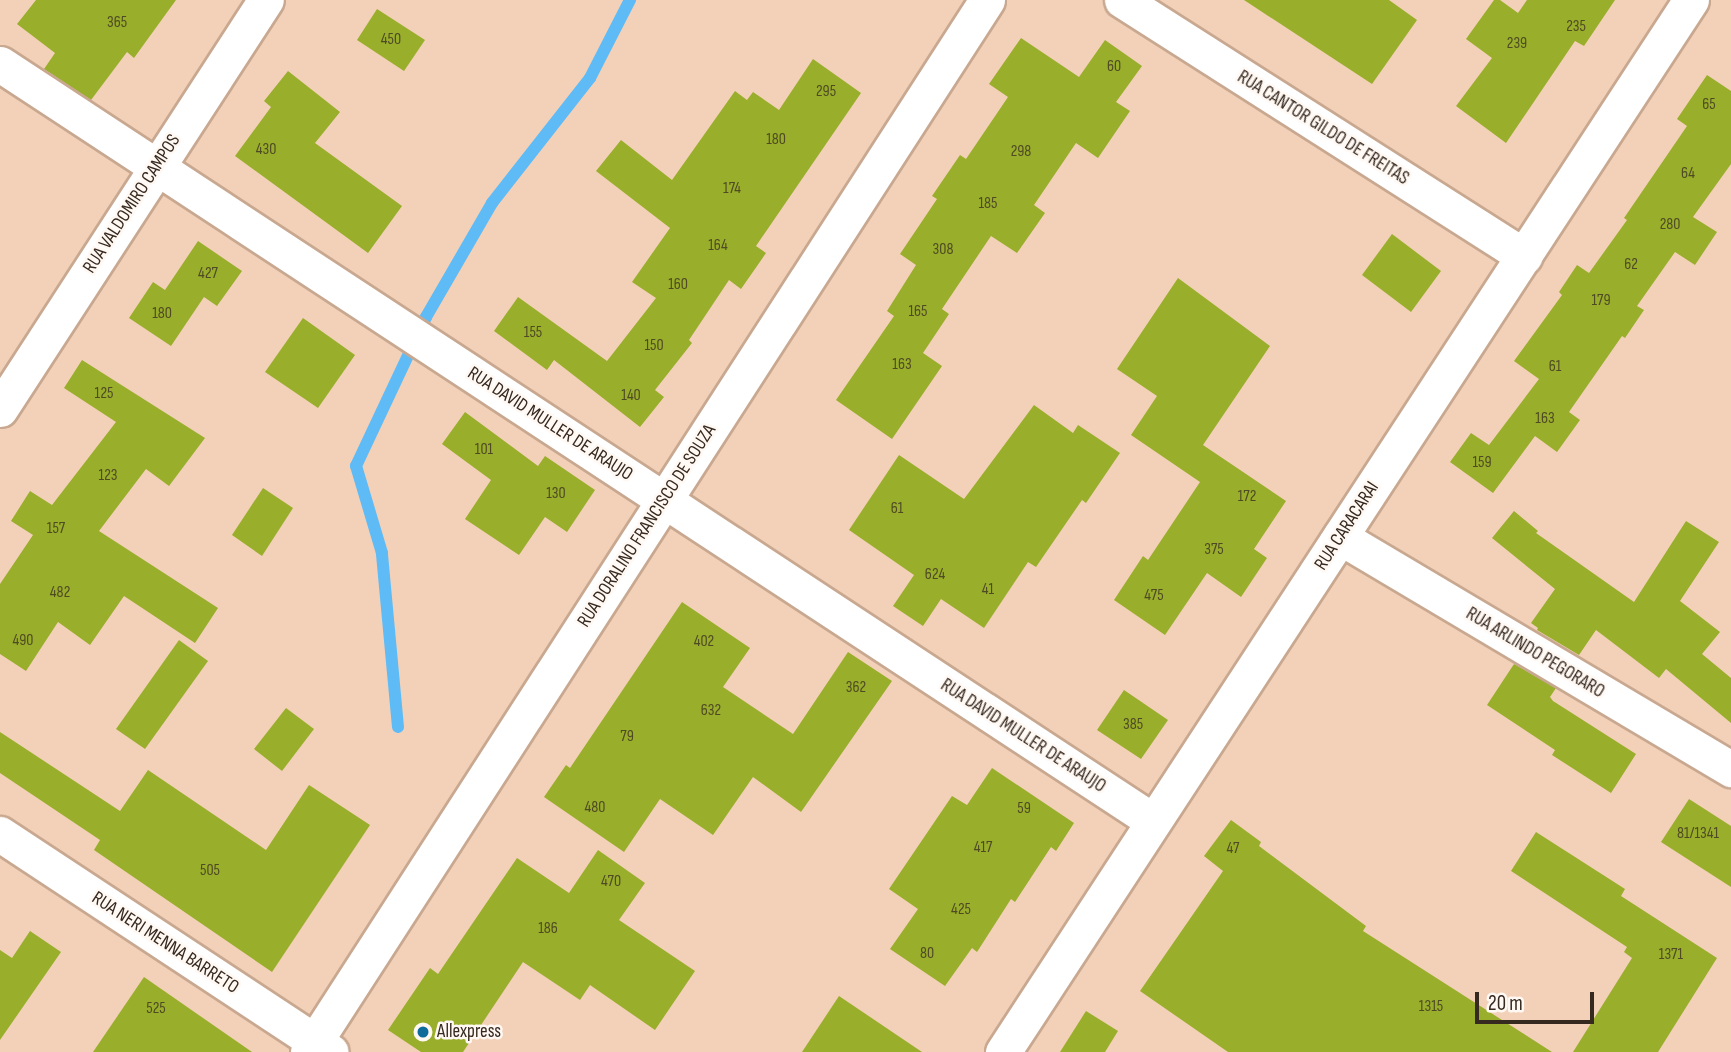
<!DOCTYPE html>
<html>
<head>
<meta charset="utf-8">
<style>
  body { margin:0 }
  #map { position:relative; width:1731px; height:1052px; overflow:hidden; background:#f3d1b8; font-family:"Sofia Sans Condensed",sans-serif }
  div>[style] { position:absolute }
  [style*='--x'] { left:calc(var(--x)*1px); top:calc(var(--y)*1px); width:calc(var(--w)*1px); rotate:calc(var(--a)*1deg) }
  .stream>* { height:12px; margin:-6px; padding:0 6px; transform-origin:6px; border-radius:6px; background:#5fbbf5 }
  .building>* { inset:0; background:#99ae2b }
  .roads { filter:drop-shadow(2px 0 #c8a890) drop-shadow(-2px 0 #c8a890) drop-shadow(0 2px #c8a890) drop-shadow(0 -2px #c8a890) }
  .street>* { height:35px; margin:-17.5px; padding:0 17.5px; transform-origin:17.5px; border-radius:17.5px; background:#fff }
  .dots>* { width:19px; height:19px; translate:-50% -50%; box-sizing:border-box; border:4px solid #fff8f3; border-radius:50% }
  span { translate:-50% -50%; white-space:nowrap; text-align:center; line-height:1.15; -webkit-text-stroke:5px #fff8f3; paint-order:stroke }
  .number-label { font-size:16px; color:#4f4a23 }
  .number-label span { -webkit-text-stroke-width:0 }
  .street-label { font-size:19px; color:#362920 }
  .poi-label { font-size:19px; color:#362920 }
  .left { translate:0 -50%; text-align:left }
  .scale { position:absolute; left:1475px; top:992px; width:119px; height:32px; box-sizing:border-box; border:4px solid #362920; border-top:0; padding-left:9px; font-size:21px; line-height:24px; white-space:nowrap; color:#362920; -webkit-text-stroke:5px #fff8f3; paint-order:stroke }
</style>
</head>
<body>
<div id="map">
  <div class="stream">
    <div style="--x:398;--y:727;--w:175;--a:-95.3"></div>
    <div style="--x:382;--y:553;--w:91;--a:-106.6"></div>
    <div style="--x:356;--y:466;--w:165;--a:-64.8"></div>
    <div style="--x:426;--y:317;--w:132;--a:-59.9"></div>
    <div style="--x:492;--y:203;--w:159;--a:-51.9"></div>
    <div style="--x:590;--y:78;--w:88;--a:-62.9"></div>
  </div>
  <div class="building">
    <div style="clip-path:polygon(36px 0,176px 0,134px 58px,127px 52px,91px 100px,44px 69px,55px 53px,17px 24px)"></div>
    <div style="clip-path:polygon(1244px 0,1389px 0,1417px 20px,1372px 84px)"></div>
    <div style="clip-path:polygon(1494px 0,1500px 0,1518px 13px,1527px 0,1615px 0,1584px 46px,1575px 41px,1506px 143px,1456px 106px,1492px 58px,1466px 39px)"></div>
    <div style="clip-path:polygon(377px 9px,425px 40px,404px 71px,357px 40px)"></div>
    <div style="clip-path:polygon(1021px 38px,1079px 77px,1105px 40px,1142px 66px,1116px 102px,1130px 111px,1098px 158px,1076px 143px,1034px 205px,1045px 213px,1017px 253px,991px 236px,942px 309px,949px 314px,923px 353px,942px 366px,892px 439px,836px 400px,894px 316px,887px 311px,916px 265px,900px 254px,937px 199px,932px 196px,960px 155px,966px 159px,1008px 97px,989px 84px)"></div>
    <div style="clip-path:polygon(813px 59px,861px 93px,756px 246px,766px 253px,741px 289px,729px 280px,689px 340px,692px 343px,655px 390px,664px 397px,640px 427px,554px 360px,547px 370px,494px 331px,518px 297px,607px 361px,656px 298px,632px 282px,670px 228px,596px 171px,621px 140px,672px 180px,735px 91px,747px 100px,753px 92px,779px 110px)"></div>
    <div style="clip-path:polygon(288px 71px,340px 112px,315px 143px,402px 206px,368px 253px,235px 156px,271px 107px,264px 101px)"></div>
    <div style="clip-path:polygon(1707px 75px,1731px 91px,1731px 164px,1693px 217px,1717px 232px,1695px 265px,1675px 252px,1637px 306px,1644px 310px,1625px 338px,1622px 336px,1569px 412px,1580px 420px,1557px 452px,1535px 436px,1493px 493px,1450px 462px,1471px 433px,1489px 445px,1539px 379px,1514px 361px,1562px 295px,1559px 292px,1577px 265px,1589px 273px,1627px 220px,1624px 218px,1687px 126px,1677px 119px)"></div>
    <div style="clip-path:polygon(1392px 234px,1441px 271px,1411px 312px,1362px 275px)"></div>
    <div style="clip-path:polygon(198px 241px,242px 271px,217px 306px,204px 297px,171px 346px,129px 318px,153px 282px,165px 290px)"></div>
    <div style="clip-path:polygon(1178px 278px,1270px 346px,1203px 445px,1286px 501px,1254px 549px,1267px 558px,1241px 597px,1207px 573px,1165px 635px,1114px 600px,1143px 556px,1148px 560px,1200px 482px,1131px 435px,1157px 396px,1117px 369px)"></div>
    <div style="clip-path:polygon(303px 318px,355px 355px,318px 408px,265px 372px)"></div>
    <div style="clip-path:polygon(82px 360px,205px 438px,169px 486px,146px 469px,99px 531px,218px 608px,195px 643px,124px 596px,90px 645px,58px 622px,26px 671px,0 654px,0 584px,33px 535px,11px 521px,30px 491px,52px 505px,116px 422px,64px 388px)"></div>
    <div style="clip-path:polygon(1034px 405px,1073px 433px,1078px 425px,1120px 453px,1086px 503px,1082px 500px,1036px 567px,1028px 562px,984px 628px,941px 599px,923px 626px,893px 606px,914px 575px,849px 530px,899px 455px,964px 499px)"></div>
    <div style="clip-path:polygon(465px 412px,538px 466px,545px 456px,595px 490px,567px 532px,545px 517px,519px 555px,465px 519px,491px 480px,442px 444px)"></div>
    <div style="clip-path:polygon(263px 488px,293px 508px,262px 556px,232px 535px)"></div>
    <div style="clip-path:polygon(1514px 511px,1538px 531px,1536px 533px,1634px 602px,1686px 521px,1719px 542px,1680px 601px,1720px 632px,1702px 654px,1731px 678px,1731px 723px,1666px 669px,1659px 678px,1596px 630px,1579px 655px,1537px 630px,1538px 628px,1531px 623px,1555px 589px,1492px 538px)"></div>
    <div style="clip-path:polygon(682px 602px,750px 648px,723px 687px,793px 734px,848px 652px,892px 681px,801px 812px,753px 777px,713px 835px,660px 799px,624px 852px,544px 797px,566px 765px,570px 768px)"></div>
    <div style="clip-path:polygon(179px 640px,208px 661px,145px 749px,116px 729px)"></div>
    <div style="clip-path:polygon(1514px 664px,1556px 688px,1550px 697px,1553px 701px,1636px 754px,1611px 793px,1552px 755px,1555px 750px,1487px 705px)"></div>
    <div style="clip-path:polygon(1124px 690px,1168px 720px,1141px 759px,1097px 730px)"></div>
    <div style="clip-path:polygon(286px 708px,314px 729px,282px 771px,254px 749px)"></div>
    <div style="clip-path:polygon(0 732px,120px 811px,148px 770px,266px 850px,309px 785px,370px 825px,272px 972px,94px 850px,100px 840px,0 773px)"></div>
    <div style="clip-path:polygon(992px 768px,1074px 823px,1056px 851px,1051px 847px,1015px 902px,1011px 899px,977px 952px,972px 948px,945px 986px,890px 949px,918px 909px,889px 889px,952px 796px,967px 805px)"></div>
    <div style="clip-path:polygon(1689px 799px,1731px 826px,1731px 887px,1661px 842px)"></div>
    <div style="clip-path:polygon(1231px 820px,1261px 842px,1259px 846px,1366px 926px,1363px 931px,1552px 1052px,1228px 1052px,1140px 991px,1223px 871px,1204px 856px)"></div>
    <div style="clip-path:polygon(1536px 832px,1625px 889px,1621px 896px,1717px 958px,1658px 1052px,1573px 1052px,1632px 958px,1624px 952px,1627px 947px,1511px 871px)"></div>
    <div style="clip-path:polygon(598px 850px,645px 883px,619px 920px,695px 971px,655px 1030px,590px 985px,580px 1000px,523px 962px,463px 1052px,421px 1052px,388px 1030px,430px 968px,438px 974px,517px 858px,569px 893px)"></div>
    <div style="clip-path:polygon(30px 931px,61px 952px,0 1040px,0 950px,12px 958px)"></div>
    <div style="clip-path:polygon(144px 977px,252px 1052px,93px 1052px)"></div>
    <div style="clip-path:polygon(839px 996px,922px 1052px,802px 1052px)"></div>
    <div style="clip-path:polygon(1086px 1011px,1118px 1031px,1105px 1052px,1060px 1052px)"></div>
  </div>
  <div class="roads">
    <div class="street">
      <div style="--x:1122;--y:0;--w:477;--a:32.5"></div>
      <div style="--x:0;--y:64;--w:1379;--a:33.29"></div>
      <div style="--x:0;--y:409;--w:488;--a:-57"></div>
      <div style="--x:1340;--y:537;--w:455;--a:30.7"></div>
      <div style="--x:0;--y:834;--w:396;--a:33.4"></div>
      <div style="--x:308;--y:1052;--w:1252;--a:-57.16"></div>
      <div style="--x:1003;--y:1052;--w:1257;--a:-56.82"></div>
    </div>
  </div>
  <div class="dots">
    <div style="left:423px;top:1032px;background:#0e6b9a"></div>
  </div>
  <div class="number-label">
    <span style="left:117px;top:23px">365</span>
    <span style="left:1576px;top:27px">235</span>
    <span style="left:391px;top:40px">450</span>
    <span style="left:1517px;top:44px">239</span>
    <span style="left:1114px;top:67px">60</span>
    <span style="left:826px;top:92px">295</span>
    <span style="left:1709px;top:105px">65</span>
    <span style="left:776px;top:140px">180</span>
    <span style="left:266px;top:150px">430</span>
    <span style="left:1021px;top:152px">298</span>
    <span style="left:1688px;top:174px">64</span>
    <span style="left:732px;top:189px">174</span>
    <span style="left:988px;top:204px">185</span>
    <span style="left:1670px;top:225px">280</span>
    <span style="left:718px;top:246px">164</span>
    <span style="left:943px;top:250px">308</span>
    <span style="left:1631px;top:265px">62</span>
    <span style="left:208px;top:274px">427</span>
    <span style="left:678px;top:285px">160</span>
    <span style="left:1601px;top:301px">179</span>
    <span style="left:918px;top:312px">165</span>
    <span style="left:162px;top:314px">180</span>
    <span style="left:533px;top:333px">155</span>
    <span style="left:654px;top:346px">150</span>
    <span style="left:902px;top:365px">163</span>
    <span style="left:1555px;top:367px">61</span>
    <span style="left:104px;top:394px">125</span>
    <span style="left:631px;top:396px">140</span>
    <span style="left:1545px;top:419px">163</span>
    <span style="left:484px;top:450px">101</span>
    <span style="left:1482px;top:463px">159</span>
    <span style="left:108px;top:476px">123</span>
    <span style="left:556px;top:494px">130</span>
    <span style="left:1247px;top:497px">172</span>
    <span style="left:897px;top:509px">61</span>
    <span style="left:56px;top:529px">157</span>
    <span style="left:1214px;top:550px">375</span>
    <span style="left:935px;top:575px">624</span>
    <span style="left:988px;top:590px">41</span>
    <span style="left:60px;top:593px">482</span>
    <span style="left:1154px;top:596px">475</span>
    <span style="left:23px;top:641px">490</span>
    <span style="left:704px;top:642px">402</span>
    <span style="left:856px;top:688px">362</span>
    <span style="left:711px;top:711px">632</span>
    <span style="left:1133px;top:725px">385</span>
    <span style="left:627px;top:737px">79</span>
    <span style="left:595px;top:808px">480</span>
    <span style="left:1024px;top:809px">59</span>
    <span style="left:1698px;top:834px">81/1341</span>
    <span style="left:983px;top:848px">417</span>
    <span style="left:1233px;top:849px">47</span>
    <span style="left:210px;top:871px">505</span>
    <span style="left:611px;top:882px">470</span>
    <span style="left:961px;top:910px">425</span>
    <span style="left:548px;top:929px">186</span>
    <span style="left:927px;top:954px">80</span>
    <span style="left:1671px;top:955px">1371</span>
    <span style="left:1431px;top:1007px">1315</span>
    <span style="left:156px;top:1009px">525</span>
  </div>
  <div class="street-label">
    <span style="left:1323px;top:128px;rotate:32deg">RUA CANTOR GILDO DE FREITAS</span>
    <span style="left:132px;top:204px;rotate:-57deg">RUA VALDOMIRO CAMPOS</span>
    <span style="left:550px;top:424px;rotate:33deg">RUA DAVID MULLER DE ARAUJO</span>
    <span style="left:647px;top:526px;rotate:-57deg">RUA DORALINO FRANCISCO DE SOUZA</span>
    <span style="left:1347px;top:526px;rotate:-57deg">RUA CARACARAI</span>
    <span style="left:1535px;top:653px;rotate:31deg">RUA ARLINDO PEGORARO</span>
    <span style="left:1023px;top:736px;rotate:33deg">RUA DAVID MULLER DE ARAUJO</span>
    <span style="left:165px;top:943px;rotate:33deg">RUA NERI MENNA BARRETO</span>
  </div>
  <div class="poi-label">
    <span class="left" style="left:437px;top:1032px">Allexpress</span>
  </div>
  <div class="scale">20 m</div>
</div>
</body>
</html>
